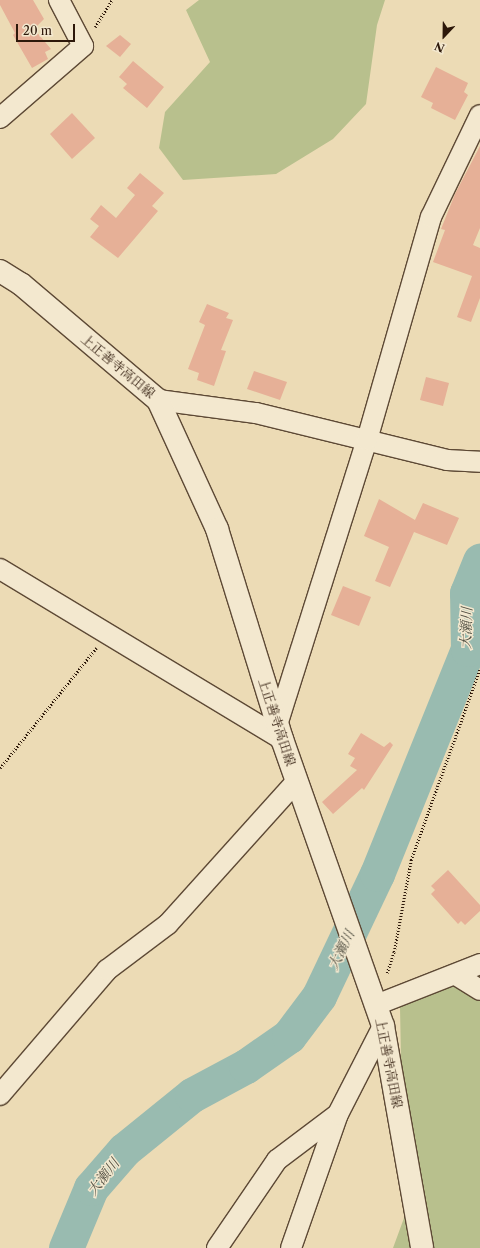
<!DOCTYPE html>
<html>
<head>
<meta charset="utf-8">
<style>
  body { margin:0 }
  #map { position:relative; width:480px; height:1248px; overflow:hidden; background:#ecdbb5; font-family:"Libre Caslon Text","Noto Serif JP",serif }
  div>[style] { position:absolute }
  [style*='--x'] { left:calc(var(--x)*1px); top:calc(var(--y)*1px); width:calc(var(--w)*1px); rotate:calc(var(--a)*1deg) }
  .green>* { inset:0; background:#b8c08d }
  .stream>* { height:6px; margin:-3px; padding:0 3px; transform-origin:3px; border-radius:3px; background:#99bbb0 }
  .river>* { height:35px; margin:-17.5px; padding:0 17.5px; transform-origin:17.5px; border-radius:17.5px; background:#99bbb0 }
  .building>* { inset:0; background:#e6b097 }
  .path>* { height:2.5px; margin-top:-1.25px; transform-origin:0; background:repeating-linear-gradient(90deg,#2d180a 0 1px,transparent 0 3px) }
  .roads { filter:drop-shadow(1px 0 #5d4935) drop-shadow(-1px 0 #5d4935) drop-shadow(0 1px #5d4935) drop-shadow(0 -1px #5d4935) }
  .street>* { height:20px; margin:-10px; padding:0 10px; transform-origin:10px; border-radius:10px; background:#f3e8cf }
  .secondary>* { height:22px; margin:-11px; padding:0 11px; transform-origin:11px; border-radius:11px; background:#f3e8cf }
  span { translate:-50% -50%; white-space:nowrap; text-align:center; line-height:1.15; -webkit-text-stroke:3px #f3e8cf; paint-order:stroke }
  .street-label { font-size:13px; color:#2d180a }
  .water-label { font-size:14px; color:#535144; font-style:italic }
  .north { position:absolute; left:424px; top:16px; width:40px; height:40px; -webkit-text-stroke:3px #f3e8cf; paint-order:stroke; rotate:202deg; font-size:11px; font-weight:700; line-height:16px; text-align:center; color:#2d180a }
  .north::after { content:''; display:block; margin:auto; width:14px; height:18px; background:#2d180a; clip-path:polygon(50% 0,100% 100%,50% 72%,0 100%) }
  .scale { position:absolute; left:16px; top:24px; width:59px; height:18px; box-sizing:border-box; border:2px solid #2d180a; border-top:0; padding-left:5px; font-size:12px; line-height:14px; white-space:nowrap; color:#2d180a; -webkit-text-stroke:3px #f3e8cf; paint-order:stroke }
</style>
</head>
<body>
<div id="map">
  <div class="green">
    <div style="clip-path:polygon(199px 0,385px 0,377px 25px,366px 104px,333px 139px,276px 174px,183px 180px,159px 148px,165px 112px,210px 62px,186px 10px)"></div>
    <div style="clip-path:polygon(480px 975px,480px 1248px,393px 1248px,404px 1218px,400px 1007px)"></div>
  </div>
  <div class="stream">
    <div style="--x:468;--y:649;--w:18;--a:-47"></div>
  </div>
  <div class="river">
    <div style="--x:66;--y:1248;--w:65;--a:-67.4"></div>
    <div style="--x:91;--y:1188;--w:50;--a:-49"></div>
    <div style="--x:124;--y:1150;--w:87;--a:-39"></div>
    <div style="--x:192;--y:1095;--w:61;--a:-28.2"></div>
    <div style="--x:246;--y:1066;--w:52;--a:-34.9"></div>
    <div style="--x:289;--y:1036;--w:50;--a:-53.1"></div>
    <div style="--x:319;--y:996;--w:135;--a:-64.6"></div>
    <div style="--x:377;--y:874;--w:243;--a:-68"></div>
    <div style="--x:468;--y:649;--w:56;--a:-91"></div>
    <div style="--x:467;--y:593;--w:35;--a:-68"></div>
  </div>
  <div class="building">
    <div style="clip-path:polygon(0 0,33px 0,44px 19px,34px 29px,51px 49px,45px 52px,48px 59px,32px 68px,13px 35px,15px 33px,0 5px)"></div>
    <div style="clip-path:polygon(120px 35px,131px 44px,120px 57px,106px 46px)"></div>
    <div style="clip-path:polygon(133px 61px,164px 87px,147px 108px,123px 88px,127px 84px,119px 77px)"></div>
    <div style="clip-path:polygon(436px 67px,468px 83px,464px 92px,468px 95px,455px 120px,431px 108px,433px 103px,421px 97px)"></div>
    <div style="clip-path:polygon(72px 113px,95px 138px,72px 159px,50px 134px)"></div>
    <div style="clip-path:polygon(480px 146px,480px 228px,473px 245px,480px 248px,480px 298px,471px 322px,457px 317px,472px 276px,433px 262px,445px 230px,441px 229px,455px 194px)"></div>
    <div style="clip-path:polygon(140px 173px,164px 193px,152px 206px,158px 211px,118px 258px,90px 237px,99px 226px,90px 219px,101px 205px,116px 218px,135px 195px,127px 188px)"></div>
    <div style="clip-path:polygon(207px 304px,229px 313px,226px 318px,233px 320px,221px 350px,226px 351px,214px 386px,197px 380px,199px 373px,188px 369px,205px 325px,199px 322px)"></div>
    <div style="clip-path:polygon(254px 371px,287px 382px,280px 400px,247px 389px)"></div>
    <div style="clip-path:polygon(426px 377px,449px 383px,443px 406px,420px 400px)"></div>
    <div style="clip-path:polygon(379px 499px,415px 520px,423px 503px,459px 518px,447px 545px,414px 532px,390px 587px,375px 581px,389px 547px,364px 536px)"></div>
    <div style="clip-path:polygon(343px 586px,371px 597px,359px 626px,331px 615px)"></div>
    <div style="clip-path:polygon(361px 733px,384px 747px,390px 742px,393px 745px,364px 790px,362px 788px,333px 814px,322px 802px,357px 770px,350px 766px,355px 758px,348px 754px)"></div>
    <div style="clip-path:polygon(448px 870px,480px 905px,480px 911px,465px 925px,461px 921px,458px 924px,431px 894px,435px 890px,431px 886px)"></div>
  </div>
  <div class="path">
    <div style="--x:95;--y:27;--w:32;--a:-58"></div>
    <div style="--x:0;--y:768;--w:154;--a:-51.3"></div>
    <div style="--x:387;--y:973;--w:22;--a:-72"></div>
    <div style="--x:394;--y:952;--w:94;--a:-79.5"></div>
    <div style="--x:411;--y:860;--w:204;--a:-70.2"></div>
  </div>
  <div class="roads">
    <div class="street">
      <div style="--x:0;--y:118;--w:110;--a:-40.9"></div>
      <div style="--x:83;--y:46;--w:52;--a:-117.6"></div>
      <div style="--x:158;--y:400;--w:99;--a:7.6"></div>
      <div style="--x:256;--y:413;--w:197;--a:13.8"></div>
      <div style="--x:447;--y:460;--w:33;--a:3"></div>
      <div style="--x:0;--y:569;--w:329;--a:31.1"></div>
      <div style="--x:277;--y:725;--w:299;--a:-72.5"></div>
      <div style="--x:367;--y:440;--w:232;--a:-74"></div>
      <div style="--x:431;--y:217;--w:113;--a:-64.3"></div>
      <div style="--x:456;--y:975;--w:28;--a:32"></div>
      <div style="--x:376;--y:1005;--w:112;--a:-21.5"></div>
      <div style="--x:0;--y:1095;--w:165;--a:-49.4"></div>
      <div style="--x:107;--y:970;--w:76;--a:-37"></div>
      <div style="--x:168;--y:924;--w:191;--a:-48"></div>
      <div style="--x:217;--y:1248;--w:107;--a:-55.7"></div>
      <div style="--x:277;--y:1160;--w:76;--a:-37"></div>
      <div style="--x:291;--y:1248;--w:142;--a:-70.7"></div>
      <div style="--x:338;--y:1114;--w:99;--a:-62.9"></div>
    </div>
    <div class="secondary">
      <div style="--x:0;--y:271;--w:25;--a:32"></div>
      <div style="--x:21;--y:284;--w:180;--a:40.3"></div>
      <div style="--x:158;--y:400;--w:142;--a:65.4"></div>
      <div style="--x:217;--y:529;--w:220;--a:72.8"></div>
      <div style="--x:282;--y:739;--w:304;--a:70.6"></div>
      <div style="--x:383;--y:1026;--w:225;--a:80"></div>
    </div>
  </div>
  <div class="street-label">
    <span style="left:118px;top:366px;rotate:40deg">上正善寺高田線</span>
    <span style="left:277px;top:722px;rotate:72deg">上正善寺高田線</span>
    <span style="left:389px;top:1063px;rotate:79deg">上正善寺高田線</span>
  </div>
  <div class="water-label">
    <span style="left:466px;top:628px;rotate:-88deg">大瀬川</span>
    <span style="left:341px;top:950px;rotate:-64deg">大瀬川</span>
    <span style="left:103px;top:1177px;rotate:-52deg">大瀬川</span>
  </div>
  <div class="north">N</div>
  <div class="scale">20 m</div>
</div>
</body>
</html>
